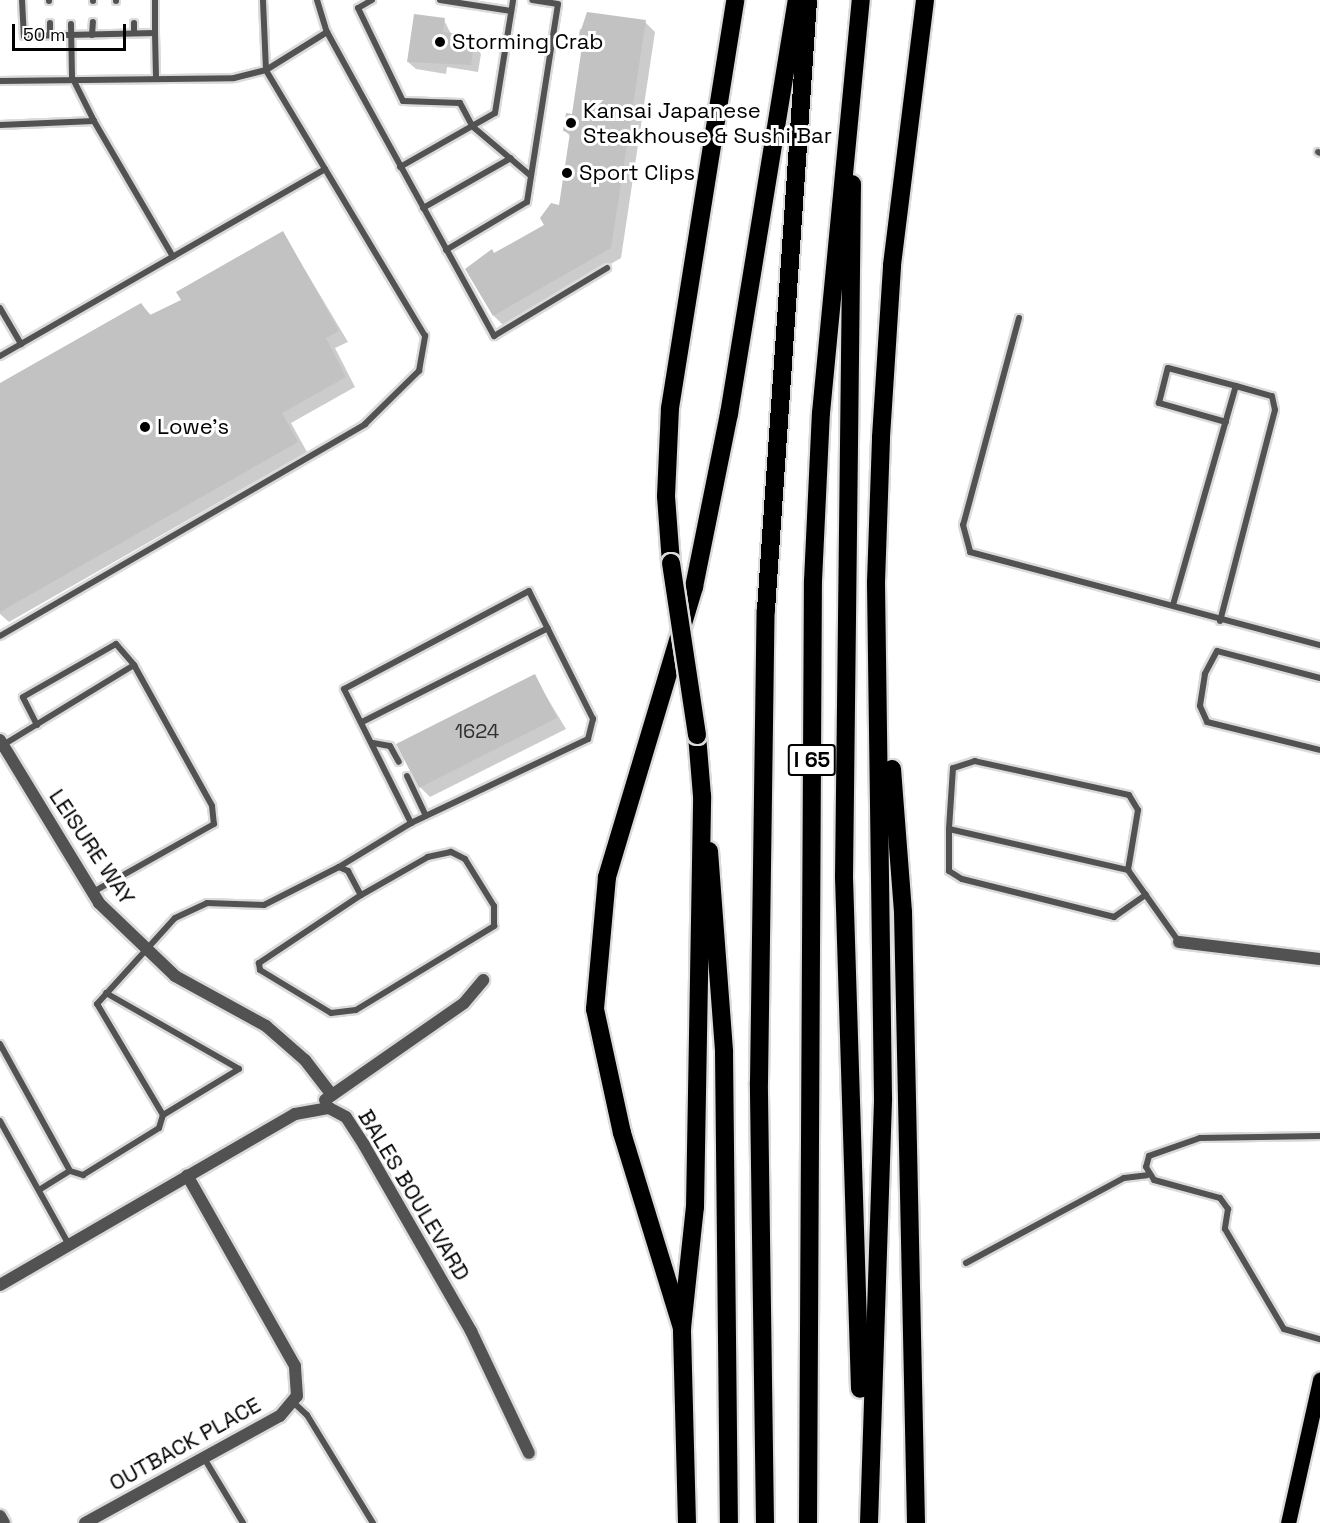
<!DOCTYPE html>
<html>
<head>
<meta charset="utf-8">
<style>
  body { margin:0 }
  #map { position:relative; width:1320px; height:1523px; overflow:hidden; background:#fff; font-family:"Space Grotesk",sans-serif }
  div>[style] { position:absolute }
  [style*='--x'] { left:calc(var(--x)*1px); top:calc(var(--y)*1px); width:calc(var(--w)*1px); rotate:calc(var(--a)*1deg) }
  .shadow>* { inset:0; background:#0003 }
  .building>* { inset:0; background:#c2c2c2 }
  .roads { filter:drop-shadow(2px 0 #dbdbdb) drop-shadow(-2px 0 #dbdbdb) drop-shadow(0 2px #dbdbdb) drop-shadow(0 -2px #dbdbdb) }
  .service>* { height:6px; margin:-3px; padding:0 3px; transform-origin:3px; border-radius:3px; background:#525252 }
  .minor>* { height:12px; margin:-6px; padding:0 6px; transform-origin:6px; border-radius:6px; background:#525252 }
  .tertiary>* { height:12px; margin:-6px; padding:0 6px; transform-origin:6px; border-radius:6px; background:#525252 }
  .primary>* { height:15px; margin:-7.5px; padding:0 7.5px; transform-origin:7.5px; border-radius:7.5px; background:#000 }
  .motorway>* { height:18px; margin:-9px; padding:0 9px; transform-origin:9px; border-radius:9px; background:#000 }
  .bridges { filter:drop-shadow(2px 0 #dbdbdb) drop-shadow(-2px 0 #dbdbdb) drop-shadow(0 2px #dbdbdb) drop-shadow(0 -2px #dbdbdb) }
  .motorway-bridge>* { height:18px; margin:-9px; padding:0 9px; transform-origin:9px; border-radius:9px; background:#000 }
  .dots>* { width:16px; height:16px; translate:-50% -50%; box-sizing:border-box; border:3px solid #fff; border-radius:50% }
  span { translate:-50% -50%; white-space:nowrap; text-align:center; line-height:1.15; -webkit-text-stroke:6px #fff; paint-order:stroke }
  .number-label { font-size:20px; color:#303030 }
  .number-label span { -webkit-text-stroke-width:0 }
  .shield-label span { padding:2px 4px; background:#fff; border:2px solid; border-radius:4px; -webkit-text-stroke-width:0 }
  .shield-label { font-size:21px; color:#000; font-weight:700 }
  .poi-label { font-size:22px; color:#000 }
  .left { translate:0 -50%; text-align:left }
  .street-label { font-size:22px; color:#000 }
  .scale { position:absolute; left:12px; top:24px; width:114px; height:27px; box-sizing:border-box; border:3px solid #000; border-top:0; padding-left:8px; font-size:18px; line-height:21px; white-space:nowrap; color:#000; -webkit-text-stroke:4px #fff; paint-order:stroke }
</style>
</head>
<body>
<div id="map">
  <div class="shadow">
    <div style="clip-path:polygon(444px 20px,451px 34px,467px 37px,481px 54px,478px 72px,447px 67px,446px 74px,416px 69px,408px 62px)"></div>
    <div style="clip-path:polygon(645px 22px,655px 32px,621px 258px,504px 326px,494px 316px,495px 254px,546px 225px,560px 206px,571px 137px,565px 131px,573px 116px,583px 51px,577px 45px,580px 29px)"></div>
    <div style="clip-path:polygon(283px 233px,348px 342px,335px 348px,355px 387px,291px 423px,307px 452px,9px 622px,0 614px,0 385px,141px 305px,152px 316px,183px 300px)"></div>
    <div style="clip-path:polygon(534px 676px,566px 729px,430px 797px,420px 787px)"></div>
  </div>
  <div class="building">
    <div style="clip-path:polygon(587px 12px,646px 20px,611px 248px,493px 316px,465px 269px,492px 249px,494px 253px,544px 225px,540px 218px,551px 203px,559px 205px,570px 133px,563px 131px,566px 113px,572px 114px,582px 46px,576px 45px)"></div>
    <div style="clip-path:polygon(414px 14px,445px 18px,443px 32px,468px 35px,467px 43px,474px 45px,471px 65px,407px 62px)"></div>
    <div style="clip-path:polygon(283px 231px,339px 331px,326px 338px,346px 377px,282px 413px,298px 442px,0 612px,0 383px,141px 303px,150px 315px,181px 300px,176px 292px)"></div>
    <div style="clip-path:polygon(535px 674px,557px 718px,419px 788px,396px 744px)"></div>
  </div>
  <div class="roads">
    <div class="service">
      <div style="--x:22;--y:0;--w:36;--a:87"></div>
      <div style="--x:24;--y:36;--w:131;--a:-1.3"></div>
      <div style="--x:155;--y:33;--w:44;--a:88.7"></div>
      <div style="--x:49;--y:0;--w:1;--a:90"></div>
      <div style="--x:116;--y:0;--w:1;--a:90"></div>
      <div style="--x:155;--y:0;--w:33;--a:90"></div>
      <div style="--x:317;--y:0;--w:34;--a:73"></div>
      <div style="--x:327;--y:32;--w:347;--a:61.2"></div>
      <div style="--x:494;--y:336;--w:132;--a:-31"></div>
      <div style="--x:372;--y:0;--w:16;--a:150"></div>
      <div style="--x:358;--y:8;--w:103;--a:64.2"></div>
      <div style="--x:403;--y:101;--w:57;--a:2"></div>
      <div style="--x:460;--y:103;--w:26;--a:62"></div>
      <div style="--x:472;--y:126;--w:77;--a:40.3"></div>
      <div style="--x:440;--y:0;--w:72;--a:8.8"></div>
      <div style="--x:93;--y:1;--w:1;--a:-90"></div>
      <div style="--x:50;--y:23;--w:12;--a:90"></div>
      <div style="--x:134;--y:23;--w:10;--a:90"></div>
      <div style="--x:71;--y:24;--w:53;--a:88.9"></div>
      <div style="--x:72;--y:77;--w:49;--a:63.4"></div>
      <div style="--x:92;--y:35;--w:13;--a:-86"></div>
      <div style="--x:0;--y:81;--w:234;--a:-0.7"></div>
      <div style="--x:234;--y:78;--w:33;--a:-14"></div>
      <div style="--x:266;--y:70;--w:72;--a:-31.9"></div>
      <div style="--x:0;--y:125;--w:94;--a:-2.4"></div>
      <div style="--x:94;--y:121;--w:157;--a:59.8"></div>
      <div style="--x:1318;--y:152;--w:2;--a:27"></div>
      <div style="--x:400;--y:167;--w:109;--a:-29.6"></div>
      <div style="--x:495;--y:113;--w:114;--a:-80.9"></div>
      <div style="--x:423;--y:208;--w:101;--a:-29.6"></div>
      <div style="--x:446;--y:250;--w:94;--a:-30.7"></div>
      <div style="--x:527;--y:202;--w:200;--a:-81.1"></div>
      <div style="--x:558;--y:4;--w:26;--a:-171"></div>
      <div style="--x:0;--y:308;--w:42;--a:59.7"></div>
      <div style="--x:1019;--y:318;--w:214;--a:105.1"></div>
      <div style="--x:963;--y:525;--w:28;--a:75"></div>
      <div style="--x:970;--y:552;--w:362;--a:14.9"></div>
      <div style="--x:0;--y:356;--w:375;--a:-29.9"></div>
      <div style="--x:1226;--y:422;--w:70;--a:-164.2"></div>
      <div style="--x:1159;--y:403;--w:36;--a:-76"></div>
      <div style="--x:1168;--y:368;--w:70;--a:14.8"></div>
      <div style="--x:1173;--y:605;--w:228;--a:-74"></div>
      <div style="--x:1236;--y:386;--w:37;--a:16"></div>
      <div style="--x:1272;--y:396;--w:14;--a:78"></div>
      <div style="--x:1275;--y:410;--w:218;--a:104.6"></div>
      <div style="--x:0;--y:636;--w:422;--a:-30.1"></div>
      <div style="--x:365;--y:424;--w:76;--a:-44.5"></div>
      <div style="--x:419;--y:371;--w:36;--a:-80"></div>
      <div style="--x:425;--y:336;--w:310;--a:-120.9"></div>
      <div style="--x:266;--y:70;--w:70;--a:-92.5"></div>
      <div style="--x:1320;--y:678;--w:106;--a:-165.3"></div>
      <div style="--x:1217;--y:651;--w:26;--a:118"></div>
      <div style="--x:1205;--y:674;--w:32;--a:99"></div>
      <div style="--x:1200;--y:706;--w:17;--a:66"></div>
      <div style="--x:1207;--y:722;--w:116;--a:13.9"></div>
      <div style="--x:362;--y:722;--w:208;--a:-26.8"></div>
      <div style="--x:37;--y:725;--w:31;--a:-117"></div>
      <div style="--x:23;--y:697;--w:107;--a:-29.7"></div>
      <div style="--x:116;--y:644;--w:28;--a:49"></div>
      <div style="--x:373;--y:743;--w:17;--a:10"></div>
      <div style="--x:390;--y:746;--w:18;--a:61"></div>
      <div style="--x:3;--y:745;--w:153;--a:-31.4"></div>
      <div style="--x:134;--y:665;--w:161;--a:61"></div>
      <div style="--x:212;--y:806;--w:18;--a:84"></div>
      <div style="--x:214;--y:824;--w:139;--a:150.7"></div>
      <div style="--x:407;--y:776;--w:44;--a:64.6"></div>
      <div style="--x:949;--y:829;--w:42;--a:90"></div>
      <div style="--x:949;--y:871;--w:15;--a:32"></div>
      <div style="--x:962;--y:879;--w:157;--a:14"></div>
      <div style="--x:1114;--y:917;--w:39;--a:-35"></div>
      <div style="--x:339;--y:867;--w:84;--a:-31.4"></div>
      <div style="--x:411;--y:823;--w:196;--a:-25.4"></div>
      <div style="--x:588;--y:739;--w:21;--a:-76"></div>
      <div style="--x:593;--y:719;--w:143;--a:-116.6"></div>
      <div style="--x:529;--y:591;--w:209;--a:152.1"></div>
      <div style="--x:344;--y:689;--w:150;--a:63.4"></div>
      <div style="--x:1128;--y:870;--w:61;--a:-80.5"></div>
      <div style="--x:1138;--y:810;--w:17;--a:-121"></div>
      <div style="--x:1129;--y:795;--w:158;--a:-167.6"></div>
      <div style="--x:975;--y:761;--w:23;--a:162"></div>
      <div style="--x:953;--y:768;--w:61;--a:93.8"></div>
      <div style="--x:949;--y:829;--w:184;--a:12.9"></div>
      <div style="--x:1128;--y:870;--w:88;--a:54.7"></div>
      <div style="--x:106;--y:993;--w:153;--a:29.7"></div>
      <div style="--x:239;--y:1069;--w:89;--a:148.8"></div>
      <div style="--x:0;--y:1044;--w:145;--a:61.1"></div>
      <div style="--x:70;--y:1171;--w:14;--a:17"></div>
      <div style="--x:83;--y:1175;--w:89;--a:-31.7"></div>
      <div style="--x:159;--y:1128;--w:14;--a:-73"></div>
      <div style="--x:163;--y:1115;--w:129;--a:-120.7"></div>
      <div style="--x:97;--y:1004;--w:116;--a:-47.8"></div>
      <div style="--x:175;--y:918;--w:35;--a:-25"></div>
      <div style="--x:207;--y:903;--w:57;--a:2"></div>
      <div style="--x:264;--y:905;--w:84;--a:-26.9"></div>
      <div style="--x:339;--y:867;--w:10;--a:24"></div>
      <div style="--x:348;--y:871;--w:27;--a:62"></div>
      <div style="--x:361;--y:895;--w:123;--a:146.3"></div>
      <div style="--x:259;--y:963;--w:7;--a:82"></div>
      <div style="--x:260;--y:970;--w:83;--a:31.2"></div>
      <div style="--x:331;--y:1013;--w:25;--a:-7"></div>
      <div style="--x:356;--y:1010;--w:162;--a:-31.3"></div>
      <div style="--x:494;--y:926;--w:20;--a:-90"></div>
      <div style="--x:494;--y:906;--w:55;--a:-121.7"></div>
      <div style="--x:465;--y:859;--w:16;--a:-153"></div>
      <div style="--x:451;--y:852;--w:24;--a:168"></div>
      <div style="--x:428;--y:857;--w:77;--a:150.4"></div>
      <div style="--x:0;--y:1121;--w:142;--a:60.9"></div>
      <div style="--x:1320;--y:1136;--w:120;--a:179"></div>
      <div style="--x:1200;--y:1138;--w:54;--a:160.6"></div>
      <div style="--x:1149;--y:1156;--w:11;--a:105"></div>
      <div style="--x:1146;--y:1167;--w:15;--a:58"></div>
      <div style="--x:1154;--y:1180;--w:68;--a:15.3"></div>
      <div style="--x:1220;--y:1198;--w:14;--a:54"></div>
      <div style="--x:1228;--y:1209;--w:20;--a:99"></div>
      <div style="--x:1225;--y:1229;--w:116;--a:59.5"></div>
      <div style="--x:1284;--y:1329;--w:37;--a:16"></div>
      <div style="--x:39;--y:1190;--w:36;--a:-32"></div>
      <div style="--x:966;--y:1263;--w:179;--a:-28.3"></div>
      <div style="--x:1124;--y:1178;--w:23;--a:-7"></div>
      <div style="--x:293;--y:1402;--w:19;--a:43"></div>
      <div style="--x:307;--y:1415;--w:127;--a:58.6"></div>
      <div style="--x:204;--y:1458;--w:76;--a:59"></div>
    </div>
    <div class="minor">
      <div style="--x:0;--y:740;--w:191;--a:58.7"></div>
      <div style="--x:99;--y:903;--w:105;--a:43.8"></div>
      <div style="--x:175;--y:976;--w:104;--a:28.8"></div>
      <div style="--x:266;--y:1026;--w:52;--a:41.1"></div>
      <div style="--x:305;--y:1060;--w:44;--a:52.4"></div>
      <div style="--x:1179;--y:942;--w:142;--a:6.9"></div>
      <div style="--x:325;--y:1100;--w:169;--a:-34.9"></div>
      <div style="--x:464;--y:1003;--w:30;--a:-50"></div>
      <div style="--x:0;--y:1285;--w:341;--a:-30.1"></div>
      <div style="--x:295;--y:1114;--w:35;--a:-10"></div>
      <div style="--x:329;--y:1108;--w:19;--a:28"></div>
      <div style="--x:346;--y:1117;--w:33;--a:57"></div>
      <div style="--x:364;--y:1145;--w:215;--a:60.1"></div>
      <div style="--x:471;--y:1331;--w:135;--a:64.6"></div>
      <div style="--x:85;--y:1523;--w:222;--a:-28.8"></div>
      <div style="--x:280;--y:1416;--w:26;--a:-50"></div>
      <div style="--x:297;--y:1396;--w:30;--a:-94"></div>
      <div style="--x:295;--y:1366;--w:219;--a:-119.5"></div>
    </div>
    <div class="tertiary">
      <div style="--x:0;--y:1516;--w:8;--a:60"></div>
    </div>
    <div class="primary">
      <div style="--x:1288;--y:1523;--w:147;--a:-77.4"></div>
    </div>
    <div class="motorway">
      <div style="--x:852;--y:184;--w:693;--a:90.66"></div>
      <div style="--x:844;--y:877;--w:512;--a:88.21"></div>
      <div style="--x:671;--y:563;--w:67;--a:-94.3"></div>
      <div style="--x:666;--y:496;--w:88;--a:-87.4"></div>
      <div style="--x:670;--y:408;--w:413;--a:-80.9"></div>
      <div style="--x:892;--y:769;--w:143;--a:85.6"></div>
      <div style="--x:903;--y:912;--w:611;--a:88.78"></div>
      <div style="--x:709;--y:851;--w:202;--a:85.7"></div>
      <div style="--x:724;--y:1052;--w:471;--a:89.4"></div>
      <div style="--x:682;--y:1328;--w:204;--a:-107.1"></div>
      <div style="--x:622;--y:1133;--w:127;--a:-102.3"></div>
      <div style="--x:595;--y:1009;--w:133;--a:-84.8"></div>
      <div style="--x:607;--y:877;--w:303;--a:-73.3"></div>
      <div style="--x:694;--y:587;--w:177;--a:-78.6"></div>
      <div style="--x:729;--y:414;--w:420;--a:-80.7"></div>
      <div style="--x:687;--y:1523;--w:195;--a:-91.5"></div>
      <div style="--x:682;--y:1328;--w:122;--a:-83.9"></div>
      <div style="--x:695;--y:1207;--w:411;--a:-89"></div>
      <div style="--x:702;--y:796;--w:61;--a:-94.7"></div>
      <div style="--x:765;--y:1523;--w:441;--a:-90.8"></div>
      <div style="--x:759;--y:1082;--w:472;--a:-89.2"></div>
      <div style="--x:766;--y:610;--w:611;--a:-86.06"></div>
      <div style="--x:808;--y:1523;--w:942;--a:-89.7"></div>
      <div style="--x:813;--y:581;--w:168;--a:-87.3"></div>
      <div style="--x:821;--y:413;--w:415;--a:-84.5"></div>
      <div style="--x:869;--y:1523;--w:425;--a:-88.1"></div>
      <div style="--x:883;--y:1098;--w:516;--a:-90.78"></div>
      <div style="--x:876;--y:582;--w:145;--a:-88"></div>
      <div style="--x:881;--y:437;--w:172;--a:-86.3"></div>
      <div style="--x:892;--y:265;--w:267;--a:-82.9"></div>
    </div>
  </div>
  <div class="bridges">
    <div class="motorway-bridge">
      <div style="--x:671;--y:563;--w:174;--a:81.4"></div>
    </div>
  </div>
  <div class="dots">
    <div style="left:440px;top:42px;background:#000"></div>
    <div style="left:571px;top:123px;background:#000"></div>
    <div style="left:567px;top:173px;background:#000"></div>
    <div style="left:145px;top:427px;background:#000"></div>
  </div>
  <div class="number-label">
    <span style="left:477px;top:731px">1624</span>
  </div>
  <div class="shield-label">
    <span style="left:812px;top:760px">I 65</span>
  </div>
  <div class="poi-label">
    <span class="left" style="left:452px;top:42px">Storming Crab</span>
    <span class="left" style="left:583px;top:123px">Kansai Japanese<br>Steakhouse &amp; Sushi Bar</span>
    <span class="left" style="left:579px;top:173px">Sport Clips</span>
    <span class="left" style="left:157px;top:427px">Lowe's</span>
  </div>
  <div class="street-label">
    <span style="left:92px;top:847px;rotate:56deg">LEISURE WAY</span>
    <span style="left:414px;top:1195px;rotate:59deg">BALES BOULEVARD</span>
    <span style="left:185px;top:1444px;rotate:-29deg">OUTBACK PLACE</span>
  </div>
  <div class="scale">50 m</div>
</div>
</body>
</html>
